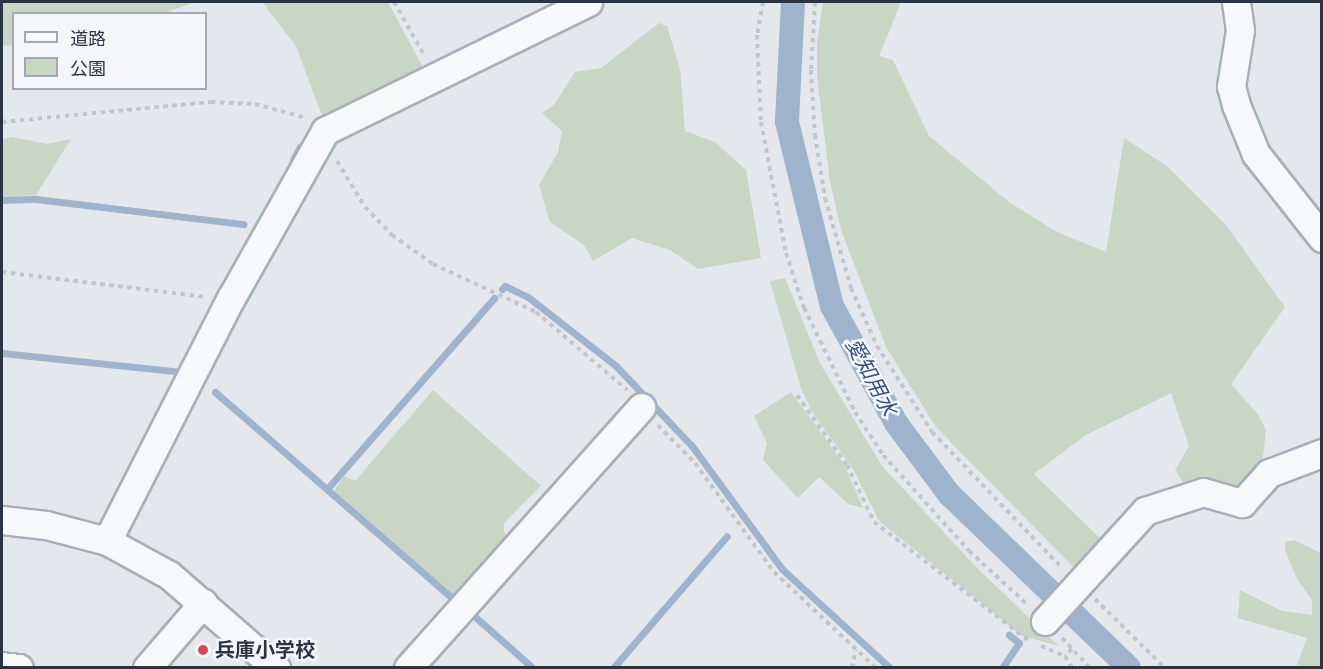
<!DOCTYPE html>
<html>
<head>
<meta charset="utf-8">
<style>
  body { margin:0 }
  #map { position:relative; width:1323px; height:669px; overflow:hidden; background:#e4e7ec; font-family:"Fira Sans Condensed","Noto Sans JP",sans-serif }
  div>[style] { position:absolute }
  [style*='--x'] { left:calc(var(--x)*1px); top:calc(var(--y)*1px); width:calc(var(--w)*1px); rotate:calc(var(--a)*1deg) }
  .green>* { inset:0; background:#c9d6c5 }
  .stream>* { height:7px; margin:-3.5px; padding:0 3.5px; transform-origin:3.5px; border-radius:3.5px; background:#9fb4cc }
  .canal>* { height:24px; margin:-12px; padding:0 12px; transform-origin:12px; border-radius:12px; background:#9fb4cc }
  .path>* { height:4px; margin-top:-2px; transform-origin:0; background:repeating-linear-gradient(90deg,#c2c5cb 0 4.5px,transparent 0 9px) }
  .roads { filter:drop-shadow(2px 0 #a9aeb7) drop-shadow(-2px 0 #a9aeb7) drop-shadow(0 2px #a9aeb7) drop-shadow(0 -2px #a9aeb7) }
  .minor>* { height:27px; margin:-13.5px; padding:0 13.5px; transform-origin:13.5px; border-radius:13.5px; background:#f7f8fa }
  .dots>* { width:16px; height:16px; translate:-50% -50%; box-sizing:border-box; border:3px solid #f4f6f9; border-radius:50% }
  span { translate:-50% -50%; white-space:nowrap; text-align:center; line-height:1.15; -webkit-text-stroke:5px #f4f6f9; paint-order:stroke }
  .poi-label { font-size:20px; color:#2b3445; font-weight:700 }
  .left { translate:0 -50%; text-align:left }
  .water-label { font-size:21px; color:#34527a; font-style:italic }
  .frame { position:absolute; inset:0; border:3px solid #2b3445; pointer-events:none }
  .legend { position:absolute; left:12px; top:12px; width:195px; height:78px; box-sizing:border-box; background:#f4f6f9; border:2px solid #a4a8b1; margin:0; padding:8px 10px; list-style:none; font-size:18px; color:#2b3445 }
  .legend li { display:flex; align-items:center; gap:12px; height:30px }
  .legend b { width:30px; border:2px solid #a4a8b1 }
</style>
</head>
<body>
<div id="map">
  <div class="green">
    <div style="clip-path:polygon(2px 2px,195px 2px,165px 13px,14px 14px,13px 45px,2px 46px)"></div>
    <div style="clip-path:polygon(262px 2px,388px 2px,427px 75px,332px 119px,322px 116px,296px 46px)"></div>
    <div style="clip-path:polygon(823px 2px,901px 2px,879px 56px,893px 60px,929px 136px,1009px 202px,1057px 232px,1106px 252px,1124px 138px,1167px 166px,1226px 225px,1285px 307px,1231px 384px,1257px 413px,1266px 430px,1261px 475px,1240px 497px,1185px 485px,1175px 470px,1189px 446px,1171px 393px,1086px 435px,1034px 474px,1108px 546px,1080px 574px,936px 427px,886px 347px,841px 230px,830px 181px,817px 77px,817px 42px)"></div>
    <div style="clip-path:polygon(659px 23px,667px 26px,680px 69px,685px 131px,715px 142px,746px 170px,761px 258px,698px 269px,670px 250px,632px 238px,593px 261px,584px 245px,550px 222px,539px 185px,558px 152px,562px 131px,542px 113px,554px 105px,575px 72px,601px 68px)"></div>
    <div style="clip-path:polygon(12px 137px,47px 144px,71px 139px,36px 195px,2px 197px,2px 140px)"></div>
    <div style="clip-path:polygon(785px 278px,820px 363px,882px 466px,979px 570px,1059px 646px,1022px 636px,879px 521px,853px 469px,811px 410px,801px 388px,770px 281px)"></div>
    <div style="clip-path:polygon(433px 390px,541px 486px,504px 523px,504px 532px,511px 539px,458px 599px,334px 491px,344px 476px,355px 481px)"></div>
    <div style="clip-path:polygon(791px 392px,844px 464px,863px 508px,848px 504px,819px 477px,798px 498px,763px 460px,767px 443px,754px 416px)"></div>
    <div style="clip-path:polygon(1294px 540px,1321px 553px,1321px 667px,1296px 667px,1307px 638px,1238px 618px,1240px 590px,1282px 611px,1312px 615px,1312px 600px,1297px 579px,1285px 550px,1285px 542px)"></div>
  </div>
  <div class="stream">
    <div style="--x:293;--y:160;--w:15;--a:-62"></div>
    <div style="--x:2;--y:200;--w:34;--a:-2"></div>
    <div style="--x:36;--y:199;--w:209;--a:6.9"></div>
    <div style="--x:502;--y:289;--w:4;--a:-45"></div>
    <div style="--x:505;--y:286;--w:25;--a:26"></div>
    <div style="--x:528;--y:297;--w:112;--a:38.1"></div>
    <div style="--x:616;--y:366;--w:110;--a:46.5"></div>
    <div style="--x:692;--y:446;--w:152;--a:53.8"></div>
    <div style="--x:782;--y:569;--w:147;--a:42.5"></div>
    <div style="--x:2;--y:353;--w:183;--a:6"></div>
    <div style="--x:184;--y:372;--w:3;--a:-72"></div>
    <div style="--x:215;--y:392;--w:320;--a:41"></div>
    <div style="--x:327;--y:489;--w:254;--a:-48.8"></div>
    <div style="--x:473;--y:615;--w:80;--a:41.5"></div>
    <div style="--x:613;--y:668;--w:174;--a:-49.2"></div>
    <div style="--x:1002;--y:668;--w:30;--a:-56"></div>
    <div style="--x:1019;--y:643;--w:13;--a:-141"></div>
  </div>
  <div class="canal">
    <div style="--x:793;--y:2;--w:120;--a:92.9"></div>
    <div style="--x:787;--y:122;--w:189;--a:76.3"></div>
    <div style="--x:832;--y:306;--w:133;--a:61.3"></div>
    <div style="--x:896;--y:423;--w:89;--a:53.3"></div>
    <div style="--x:949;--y:494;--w:250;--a:44"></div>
  </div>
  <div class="path">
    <div style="--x:394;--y:2;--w:61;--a:60.5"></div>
    <div style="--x:763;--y:2;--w:34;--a:100"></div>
    <div style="--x:757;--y:35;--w:87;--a:87.4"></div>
    <div style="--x:761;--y:122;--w:133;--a:79.2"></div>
    <div style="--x:786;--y:253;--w:58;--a:71.9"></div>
    <div style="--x:804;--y:308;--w:116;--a:63.9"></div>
    <div style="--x:855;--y:412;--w:51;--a:56.9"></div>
    <div style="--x:883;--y:455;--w:129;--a:48.1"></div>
    <div style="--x:969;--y:551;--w:81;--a:42.5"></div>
    <div style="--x:815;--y:2;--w:68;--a:93.4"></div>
    <div style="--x:811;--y:70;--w:65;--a:86.5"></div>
    <div style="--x:815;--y:135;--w:64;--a:81"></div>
    <div style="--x:825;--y:198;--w:94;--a:73.9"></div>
    <div style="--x:851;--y:288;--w:64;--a:65.9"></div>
    <div style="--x:877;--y:346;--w:102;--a:57.4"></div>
    <div style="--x:932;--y:432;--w:187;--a:46.3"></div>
    <div style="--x:2;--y:122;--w:210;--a:-5.5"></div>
    <div style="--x:211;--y:102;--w:44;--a:2.6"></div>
    <div style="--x:255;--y:104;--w:54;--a:15.1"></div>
    <div style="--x:337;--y:161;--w:54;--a:58.7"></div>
    <div style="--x:365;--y:207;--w:39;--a:46"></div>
    <div style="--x:392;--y:235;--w:50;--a:35.3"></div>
    <div style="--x:433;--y:264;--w:114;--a:25"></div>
    <div style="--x:536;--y:312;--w:120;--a:40.6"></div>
    <div style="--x:2;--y:272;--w:206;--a:7"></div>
    <div style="--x:797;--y:395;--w:86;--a:54.5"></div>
    <div style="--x:847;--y:465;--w:63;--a:64.7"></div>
    <div style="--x:874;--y:522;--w:195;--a:37.5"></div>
    <div style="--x:658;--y:425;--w:53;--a:45.8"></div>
    <div style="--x:695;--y:463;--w:135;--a:54.1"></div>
    <div style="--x:774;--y:572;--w:140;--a:43.3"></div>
    <div style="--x:1095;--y:599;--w:98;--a:44.6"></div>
    <div style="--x:1062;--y:638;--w:41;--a:47"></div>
    <div style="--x:1041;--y:646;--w:26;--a:23"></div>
    <div style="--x:1072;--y:649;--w:10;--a:135"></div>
    <div style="--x:1065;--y:656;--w:14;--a:60"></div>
    <div style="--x:852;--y:668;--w:19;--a:-78"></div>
  </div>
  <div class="roads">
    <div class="minor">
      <div style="--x:1236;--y:2;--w:28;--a:82"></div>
      <div style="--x:1240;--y:30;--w:57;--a:99.1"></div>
      <div style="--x:1231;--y:86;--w:20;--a:75"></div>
      <div style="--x:1236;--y:105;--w:53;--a:67.8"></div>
      <div style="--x:1256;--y:154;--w:107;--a:51.8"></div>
      <div style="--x:2;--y:520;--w:44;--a:6.5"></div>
      <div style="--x:46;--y:525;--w:63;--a:14.7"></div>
      <div style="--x:107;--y:541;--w:71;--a:28.7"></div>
      <div style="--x:169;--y:575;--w:142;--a:41"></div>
      <div style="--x:107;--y:541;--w:273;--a:-63"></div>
      <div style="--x:231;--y:298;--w:192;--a:-60.6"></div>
      <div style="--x:325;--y:131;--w:293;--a:-26.1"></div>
      <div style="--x:1045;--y:621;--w:149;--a:-47.7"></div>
      <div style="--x:1145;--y:511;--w:61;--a:-18.1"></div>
      <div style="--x:1203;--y:492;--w:41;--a:15.8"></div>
      <div style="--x:1242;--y:503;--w:40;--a:-48"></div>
      <div style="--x:1269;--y:473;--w:57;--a:-20.7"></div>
      <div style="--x:2;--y:666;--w:17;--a:7"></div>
      <div style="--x:147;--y:668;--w:86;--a:-49.3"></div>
      <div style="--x:408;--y:668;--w:350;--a:-48.2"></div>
    </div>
  </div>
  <div class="dots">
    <div style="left:203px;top:650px;background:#d1495b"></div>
  </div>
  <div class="poi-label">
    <span class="left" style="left:215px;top:650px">兵庫小学校</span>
  </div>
  <div class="water-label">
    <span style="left:871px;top:377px;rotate:62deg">愛知用水</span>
  </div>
  <div class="frame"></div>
  <ul class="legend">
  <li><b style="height:8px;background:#f7f8fa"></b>道路</li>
  <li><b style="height:16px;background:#c9d6c5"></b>公園</li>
  </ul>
</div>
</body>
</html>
